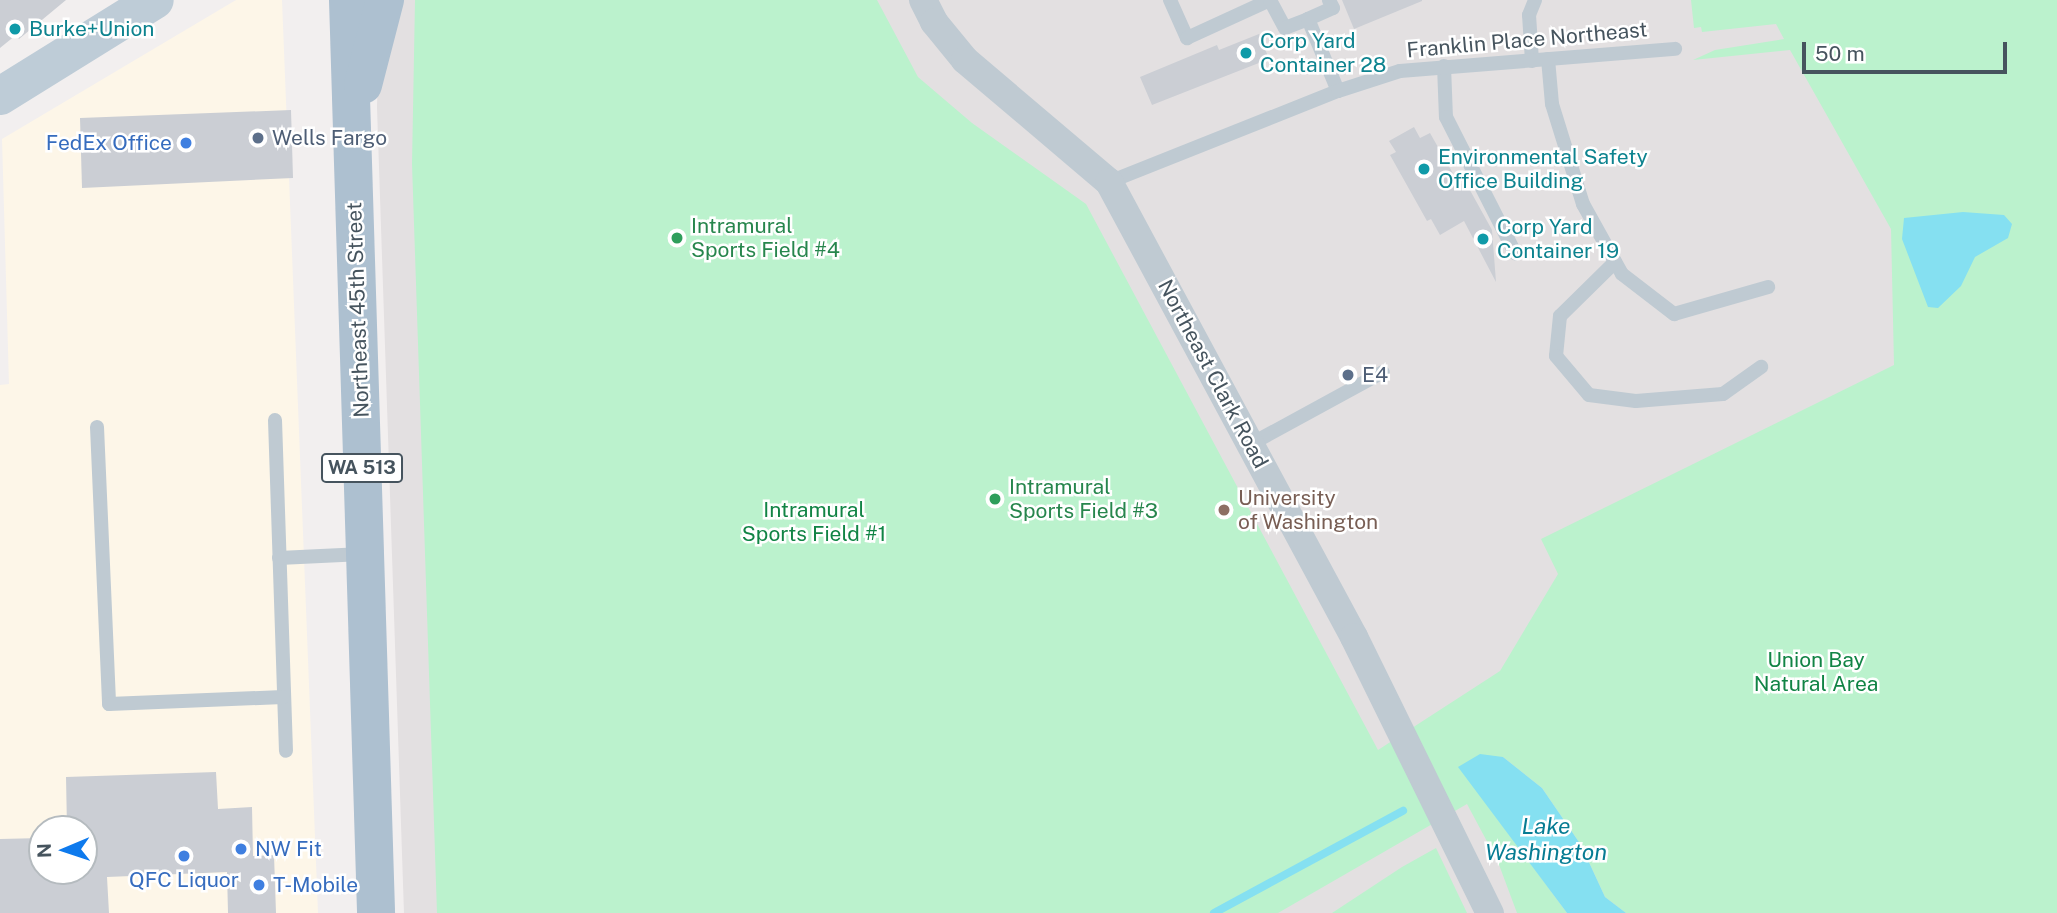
<!DOCTYPE html>
<html>
<head>
<meta charset="utf-8">
<style>
  body { margin:0 }
  #map { position:relative; width:2057px; height:913px; overflow:hidden; background:#f2efef; font-family:"Public Sans",sans-serif }
  div>[style] { position:absolute }
  [style*='--x'] { left:calc(var(--x)*1px); top:calc(var(--y)*1px); width:calc(var(--w)*1px); rotate:calc(var(--a)*1deg) }
  .commercial>* { inset:0; background:#fdf6e8 }
  .education>* { inset:0; background:#e3e0e1 }
  .green>* { inset:0; background:#bbf2cd }
  .water>* { inset:0; background:#85e0f1 }
  .stream>* { height:8px; margin:-4px; padding:0 4px; transform-origin:4px; border-radius:4px; background:#85e0f1 }
  .building>* { inset:0; background:#cbced4 }
  .lane>* { height:14px; margin:-7px; padding:0 7px; transform-origin:7px; border-radius:7px; background:#bfcad2 }
  .street>* { height:28px; margin:-14px; padding:0 14px; transform-origin:14px; border-radius:14px; background:#bfcad2 }
  .secondary>* { height:38px; margin:-19px; padding:0 19px; transform-origin:19px; border-radius:19px; background:#beccd7 }
  .primary>* { height:38px; margin:-19px; padding:0 19px; transform-origin:19px; border-radius:19px; background:#adc0d0 }
  .dots>* { width:19px; height:19px; translate:-50% -50%; box-sizing:border-box; border:4px solid #fff; border-radius:50% }
  span { translate:-50% -50%; white-space:nowrap; text-align:center; line-height:1.15; -webkit-text-stroke:5px #fff; paint-order:stroke }
  .shield-label span { padding:2px 5px; background:#fff; border:2px solid; border-radius:5px; -webkit-text-stroke-width:0 }
  .shield-label { font-size:19px; color:#46545e; font-weight:700 }
  .culture-label { font-size:21px; color:#0d838f }
  .left { translate:0 -50%; text-align:left }
  .street-label { font-size:21px; color:#46545e }
  .service-label { font-size:21px; color:#4e5e75 }
  .shop-label { font-size:21px; color:#366cbe }
  .right { translate:-100% -50%; text-align:right }
  .leisure-label { font-size:21px; color:#27864d }
  .education-label { font-size:21px; color:#785e54 }
  .park-label { font-size:21px; color:#118445 }
  .water-label { font-size:23px; color:#067c93; font-style:italic }
  .north { position:absolute; left:28px; top:815px; width:70px; height:70px; box-sizing:border-box; background:#fff; border:2px solid #b5bbbf; border-radius:50%; rotate:268deg; font-size:19px; font-weight:700; line-height:28px; text-align:center; color:#46545e }
  .north::after { content:''; display:block; margin:auto; width:24px; height:32px; background:#0e7aed; clip-path:polygon(50% 0,100% 100%,50% 72%,0 100%) }
  .scale { position:absolute; left:1802px; top:42px; width:205px; height:32px; box-sizing:border-box; border:4px solid #46545e; border-top:0; padding-left:9px; font-size:21px; line-height:24px; white-space:nowrap; color:#46545e; -webkit-text-stroke:5px #fff; paint-order:stroke }
</style>
</head>
<body>
<div id="map">
  <div class="commercial">
    <div style="clip-path:polygon(evenodd,236px 0,282px 0,318px 913px,0 913px,0 385px,9px 384px,2px 139px,236px 0,42px 829px,84px 829px,84px 871px,42px 871px,42px 829px)"></div>
  </div>
  <div class="education">
    <div style="clip-path:polygon(380px 0,2057px 0,2057px 913px,404px 913px,377px 107px)"></div>
  </div>
  <div class="green">
    <div style="clip-path:polygon(415px 0,877px 0,918px 77px,972px 123px,1086px 204px,1378px 750px,1500px 671px,1558px 574px,1541px 539px,1894px 365px,1891px 229px,1790px 50px,1693px 60px,1715px 50px,1784px 39px,1776px 24px,1702px 32px,1701px 27px,1694px 28px,1691px 0,2057px 0,2057px 913px,1626px 913px,1605px 897px,1581px 845px,1542px 788px,1503px 757px,1459px 767px,1567px 913px,1517px 913px,1498px 862px,1467px 804px,1278px 913px,437px 913px,412px 164px)"></div>
    <div style="clip-path:polygon(1436px 848px,1467px 913px,1332px 913px,1402px 867px)"></div>
  </div>
  <div class="water">
    <div style="clip-path:polygon(1963px 212px,2004px 215px,2012px 224px,2008px 238px,1975px 257px,1961px 286px,1938px 308px,1928px 307px,1902px 239px,1904px 218px)"></div>
    <div style="clip-path:polygon(1480px 754px,1503px 757px,1542px 788px,1581px 845px,1605px 897px,1626px 913px,1567px 913px,1458px 767px)"></div>
  </div>
  <div class="stream">
    <div style="--x:1214;--y:913;--w:215;--a:-28.4"></div>
  </div>
  <div class="building">
    <div style="clip-path:polygon(0 0,66px 0,19px 39px,16px 35px,0 48px)"></div>
    <div style="clip-path:polygon(1342px 0,1422px 0,1422px 1px,1354px 29px)"></div>
    <div style="clip-path:polygon(1259px 34px,1269px 59px,1152px 105px,1140px 77px,1217px 45px,1219px 50px)"></div>
    <div style="clip-path:polygon(291px 110px,293px 178px,82px 188px,80px 118px)"></div>
    <div style="clip-path:polygon(1414px 127px,1420px 138px,1430px 133px,1459px 184px,1466px 183px,1492px 230px,1496px 282px,1464px 221px,1440px 235px,1431px 219px,1427px 221px,1390px 155px,1396px 152px,1389px 141px)"></div>
    <div style="clip-path:polygon(216px 772px,218px 809px,252px 807px,253px 856px,274px 855px,276px 913px,228px 913px,227px 872px,107px 877px,109px 913px,0 913px,0 839px,42px 838px,42px 871px,84px 871px,84px 829px,67px 829px,66px 777px)"></div>
  </div>
  <div class="lane">
    <div style="--x:1170;--y:0;--w:42;--a:65.9"></div>
    <div style="--x:1187;--y:38;--w:91;--a:-24.6"></div>
    <div style="--x:1270;--y:0;--w:32;--a:62"></div>
    <div style="--x:1285;--y:28;--w:25;--a:-21"></div>
    <div style="--x:1308;--y:19;--w:78;--a:67.4"></div>
    <div style="--x:1308;--y:19;--w:27;--a:-24"></div>
    <div style="--x:1333;--y:8;--w:9;--a:-117"></div>
    <div style="--x:1548;--y:59;--w:45;--a:84.9"></div>
    <div style="--x:1552;--y:104;--w:105;--a:72.8"></div>
    <div style="--x:1583;--y:204;--w:80;--a:60.9"></div>
    <div style="--x:1622;--y:274;--w:66;--a:37.6"></div>
    <div style="--x:1674;--y:314;--w:98;--a:-16"></div>
    <div style="--x:1532;--y:61;--w:46;--a:-93.7"></div>
    <div style="--x:1529;--y:15;--w:16;--a:-68"></div>
    <div style="--x:1444;--y:66;--w:51;--a:87.8"></div>
    <div style="--x:1446;--y:117;--w:153;--a:63.1"></div>
    <div style="--x:1109;--y:182;--w:246;--a:-21.7"></div>
    <div style="--x:1338;--y:91;--w:65;--a:-17.9"></div>
    <div style="--x:1400;--y:71;--w:276;--a:-4.6"></div>
    <div style="--x:1615;--y:262;--w:77;--a:135.5"></div>
    <div style="--x:1560;--y:316;--w:40;--a:95.7"></div>
    <div style="--x:1556;--y:356;--w:51;--a:49.8"></div>
    <div style="--x:1589;--y:395;--w:47;--a:7.3"></div>
    <div style="--x:1636;--y:401;--w:87;--a:-4.6"></div>
    <div style="--x:1723;--y:394;--w:47;--a:-35.4"></div>
    <div style="--x:275;--y:420;--w:331;--a:88.1"></div>
    <div style="--x:97;--y:427;--w:277;--a:87.5"></div>
    <div style="--x:109;--y:704;--w:174;--a:-2.3"></div>
    <div style="--x:1251;--y:444;--w:150;--a:-28.6"></div>
    <div style="--x:279;--y:558;--w:84;--a:-2.7"></div>
  </div>
  <div class="street">
    <div style="--x:923;--y:0;--w:25;--a:63"></div>
    <div style="--x:934;--y:22;--w:49;--a:50.8"></div>
    <div style="--x:965;--y:60;--w:189;--a:40.3"></div>
    <div style="--x:1109;--y:182;--w:517;--a:61.7"></div>
    <div style="--x:1354;--y:637;--w:308;--a:63.8"></div>
  </div>
  <div class="secondary">
    <div style="--x:0;--y:96;--w:182;--a:-31.8"></div>
  </div>
  <div class="primary">
    <div style="--x:348;--y:0;--w:913;--a:88.24"></div>
    <div style="--x:363;--y:85;--w:88;--a:-75.5"></div>
  </div>
  <div class="dots">
    <div style="left:15px;top:29px;background:#0f9aa8"></div>
    <div style="left:1246px;top:53px;background:#0f9aa8"></div>
    <div style="left:258px;top:138px;background:#5c6f8a"></div>
    <div style="left:186px;top:143px;background:#3f7fe0"></div>
    <div style="left:1424px;top:169px;background:#0f9aa8"></div>
    <div style="left:677px;top:238px;background:#2e9e5b"></div>
    <div style="left:1483px;top:239px;background:#0f9aa8"></div>
    <div style="left:1348px;top:375px;background:#5c6f8a"></div>
    <div style="left:995px;top:499px;background:#2e9e5b"></div>
    <div style="left:1224px;top:510px;background:#8d6e63"></div>
    <div style="left:241px;top:849px;background:#3f7fe0"></div>
    <div style="left:184px;top:856px;background:#3f7fe0"></div>
    <div style="left:259px;top:885px;background:#3f7fe0"></div>
  </div>
  <div class="shield-label">
    <span style="left:362px;top:468px">WA 513</span>
  </div>
  <div class="culture-label">
    <span class="left" style="left:29px;top:29px">Burke+Union</span>
    <span class="left" style="left:1260px;top:53px">Corp Yard<br>Container 28</span>
    <span class="left" style="left:1438px;top:169px">Environmental Safety<br>Office Building</span>
    <span class="left" style="left:1497px;top:239px">Corp Yard<br>Container 19</span>
  </div>
  <div class="street-label">
    <span style="left:1527px;top:40px;rotate:-5deg">Franklin Place Northeast</span>
    <span style="left:358px;top:310px;rotate:-92deg">Northeast 45th Street</span>
    <span style="left:1213px;top:374px;rotate:62deg">Northeast Clark Road</span>
  </div>
  <div class="service-label">
    <span class="left" style="left:272px;top:138px">Wells Fargo</span>
    <span class="left" style="left:1362px;top:375px">E4</span>
  </div>
  <div class="shop-label">
    <span class="right" style="left:172px;top:143px">FedEx Office</span>
    <span class="left" style="left:255px;top:849px">NW Fit</span>
    <span style="left:184px;top:880px">QFC Liquor</span>
    <span class="left" style="left:273px;top:885px">T-Mobile</span>
  </div>
  <div class="leisure-label">
    <span class="left" style="left:691px;top:238px">Intramural<br>Sports Field #4</span>
    <span class="left" style="left:1009px;top:499px">Intramural<br>Sports Field #3</span>
  </div>
  <div class="education-label">
    <span class="left" style="left:1238px;top:510px">University<br>of Washington</span>
  </div>
  <div class="park-label">
    <span style="left:814px;top:522px">Intramural<br>Sports Field #1</span>
    <span style="left:1816px;top:672px">Union Bay<br>Natural Area</span>
  </div>
  <div class="water-label">
    <span style="left:1546px;top:839px">Lake<br>Washington</span>
  </div>
  <div class="north">N</div>
  <div class="scale">50 m</div>
</div>
</body>
</html>
